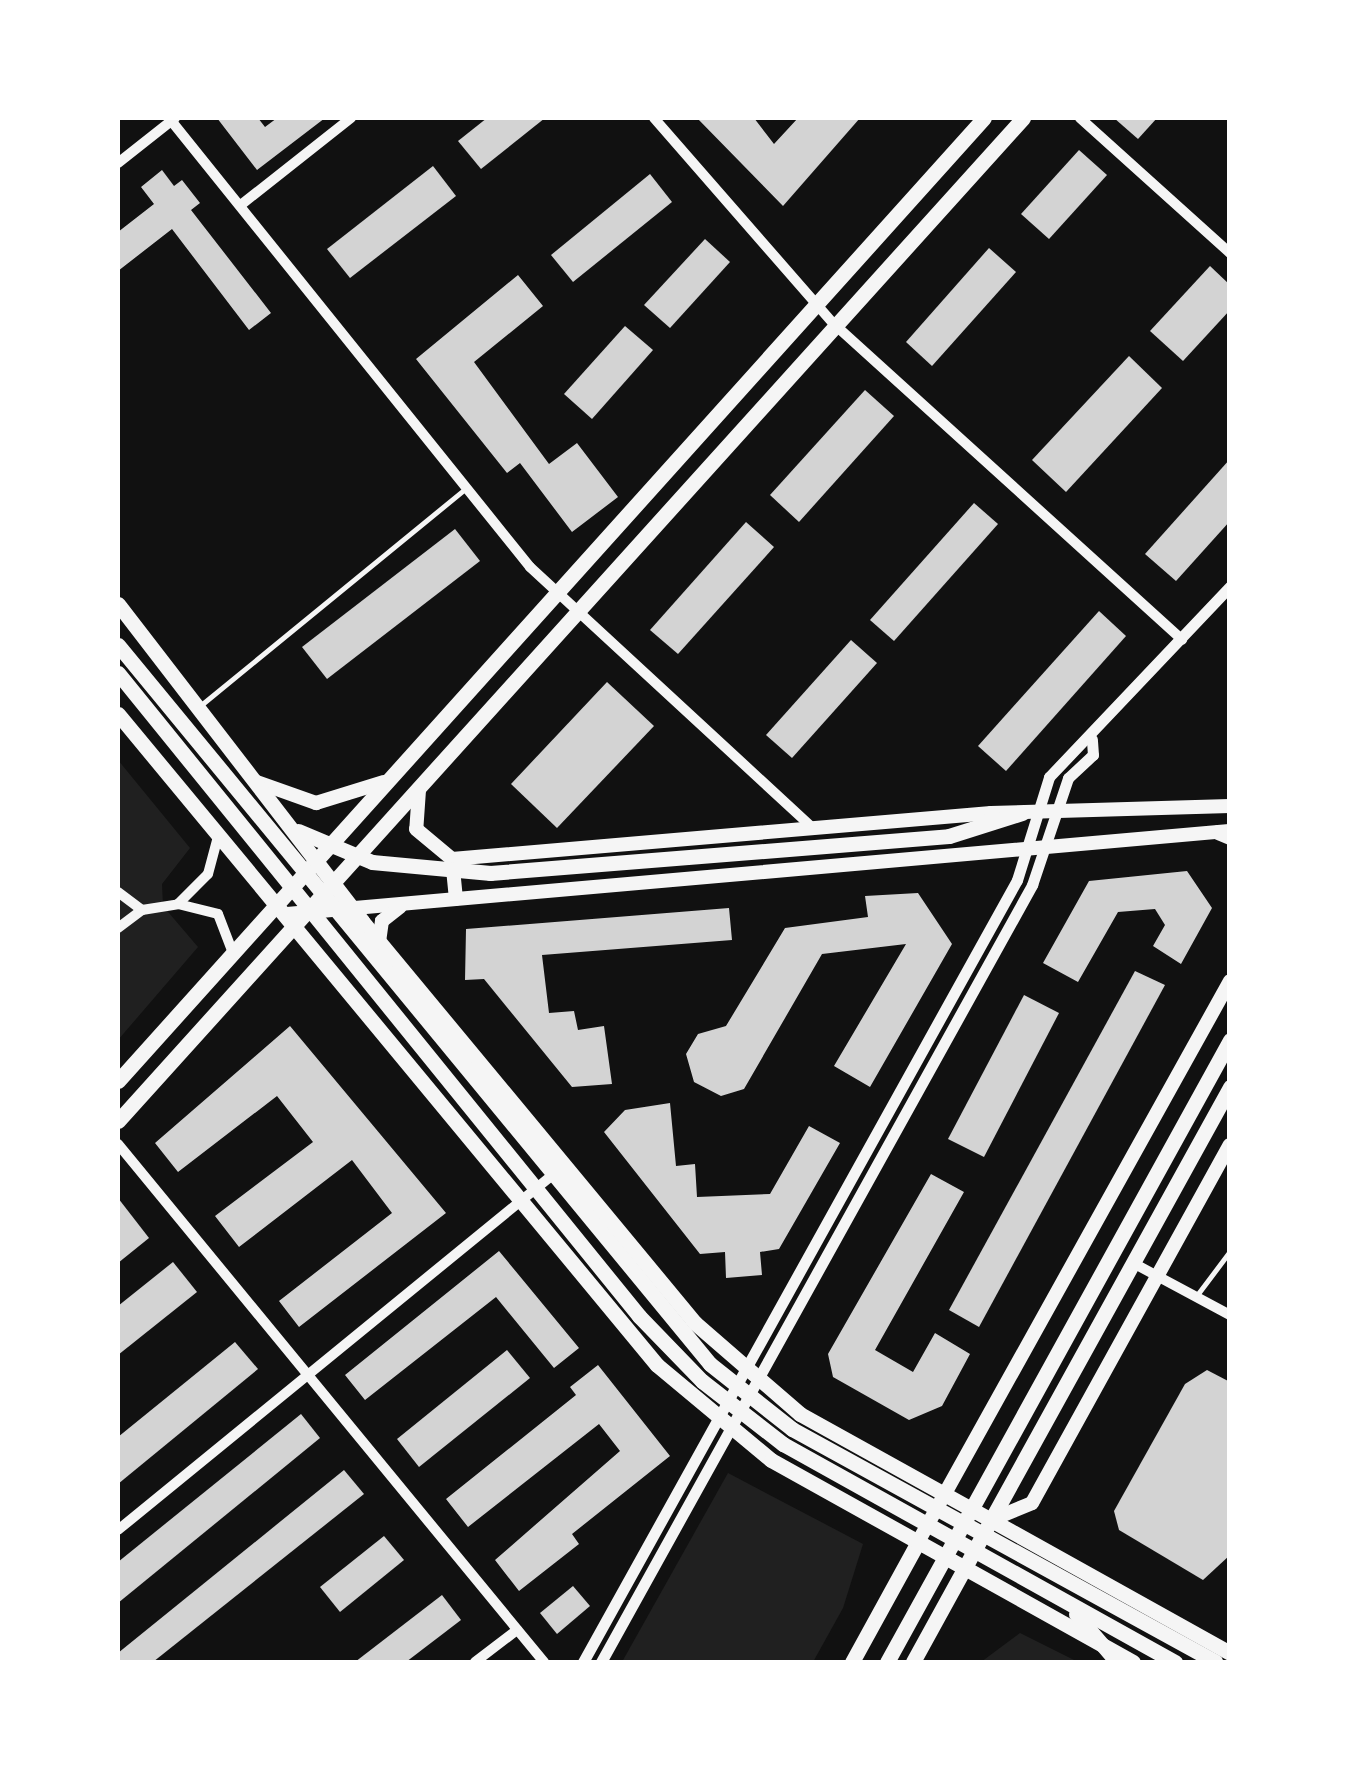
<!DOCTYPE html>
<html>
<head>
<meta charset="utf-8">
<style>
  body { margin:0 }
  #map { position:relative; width:1347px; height:1780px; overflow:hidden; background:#111; font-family:"Sofia Sans Condensed",sans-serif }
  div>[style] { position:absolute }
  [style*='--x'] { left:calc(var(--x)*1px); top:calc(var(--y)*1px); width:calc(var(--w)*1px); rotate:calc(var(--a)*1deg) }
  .green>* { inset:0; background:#202020 }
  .building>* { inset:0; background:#d3d3d3 }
  .service>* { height:5px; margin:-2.5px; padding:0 2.5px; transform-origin:2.5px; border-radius:2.5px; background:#f5f5f5 }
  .minor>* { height:10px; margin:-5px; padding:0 5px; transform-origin:5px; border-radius:5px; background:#f5f5f5 }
  .tertiary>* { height:11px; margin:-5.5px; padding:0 5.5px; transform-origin:5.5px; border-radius:5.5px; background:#f5f5f5 }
  .secondary>* { height:14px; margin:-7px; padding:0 7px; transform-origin:7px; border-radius:7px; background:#f5f5f5 }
  .primary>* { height:15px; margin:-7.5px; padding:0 7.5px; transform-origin:7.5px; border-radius:7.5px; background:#f5f5f5 }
  .trunk>* { height:15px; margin:-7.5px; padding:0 7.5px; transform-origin:7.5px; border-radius:7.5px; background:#f5f5f5 }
  span { translate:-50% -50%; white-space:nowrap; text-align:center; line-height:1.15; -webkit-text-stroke:10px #fff; paint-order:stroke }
  .frame { position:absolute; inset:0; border:120px solid #fff; pointer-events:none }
</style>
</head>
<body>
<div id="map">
  <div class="green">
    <div style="clip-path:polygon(118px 760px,190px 848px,162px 884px,163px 906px,198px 947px,118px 1040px)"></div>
    <div style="clip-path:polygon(728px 1473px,863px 1544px,843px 1608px,813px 1662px,622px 1662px)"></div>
    <div style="clip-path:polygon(1020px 1633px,1078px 1662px,981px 1662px)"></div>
  </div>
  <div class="building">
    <div style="clip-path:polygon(217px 118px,258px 118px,265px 127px,277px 118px,325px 118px,257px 170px)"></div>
    <div style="clip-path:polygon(487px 118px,545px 118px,481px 169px,458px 141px)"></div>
    <div style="clip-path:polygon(697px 118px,754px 118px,774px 144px,798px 118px,860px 118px,783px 206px)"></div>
    <div style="clip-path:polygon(1114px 118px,1157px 118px,1138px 139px)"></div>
    <div style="clip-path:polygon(1079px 150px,1107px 175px,1049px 239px,1021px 214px)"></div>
    <div style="clip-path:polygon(433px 166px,456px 196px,350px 278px,327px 249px)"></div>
    <div style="clip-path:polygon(162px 170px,174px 186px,182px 180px,200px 203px,191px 210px,271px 313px,249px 330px,172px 229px,118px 271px,118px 232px,154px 204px,141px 187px)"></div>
    <div style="clip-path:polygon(650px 174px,672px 202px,573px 282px,551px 255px)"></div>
    <div style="clip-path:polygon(705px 239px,730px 262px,670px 328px,644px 305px)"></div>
    <div style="clip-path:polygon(989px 248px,1016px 272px,932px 366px,906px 342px)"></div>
    <div style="clip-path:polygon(1210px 266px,1230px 285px,1230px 310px,1183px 361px,1150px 331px)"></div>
    <div style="clip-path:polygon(518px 275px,543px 306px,474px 362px,549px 464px,577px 443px,618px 497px,572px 532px,520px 463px,507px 473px,416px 359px)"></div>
    <div style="clip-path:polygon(625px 326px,653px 350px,592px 419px,564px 394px)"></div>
    <div style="clip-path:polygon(1129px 356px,1162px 388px,1066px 492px,1032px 460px)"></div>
    <div style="clip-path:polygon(865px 390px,894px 416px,799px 522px,770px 495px)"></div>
    <div style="clip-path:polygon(1230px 459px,1230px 521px,1176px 581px,1145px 554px)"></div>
    <div style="clip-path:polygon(974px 503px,998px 524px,894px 641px,870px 620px)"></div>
    <div style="clip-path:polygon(746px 522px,774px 547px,678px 654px,650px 630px)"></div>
    <div style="clip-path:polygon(455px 529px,480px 561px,327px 679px,302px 647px)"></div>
    <div style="clip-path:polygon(1099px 611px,1126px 636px,1006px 771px,978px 746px)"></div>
    <div style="clip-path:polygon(851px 640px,877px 663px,792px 758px,766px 735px)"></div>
    <div style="clip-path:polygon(607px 682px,654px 726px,557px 828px,511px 784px)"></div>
    <div style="clip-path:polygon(1187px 871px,1212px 908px,1181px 964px,1153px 946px,1165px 925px,1155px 909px,1118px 912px,1078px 982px,1043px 963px,1089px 881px)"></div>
    <div style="clip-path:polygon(918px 893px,952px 944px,870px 1087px,834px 1066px,906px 944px,822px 954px,744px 1089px,721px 1096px,694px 1082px,686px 1054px,698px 1034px,726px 1026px,785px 928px,868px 917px,865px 896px)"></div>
    <div style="clip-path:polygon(729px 908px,732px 940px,542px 955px,549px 1013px,574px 1011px,578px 1030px,604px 1026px,612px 1084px,572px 1087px,484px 979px,465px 980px,466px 929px)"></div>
    <div style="clip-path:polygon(1135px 971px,1165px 985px,979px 1327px,949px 1310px)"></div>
    <div style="clip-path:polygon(1024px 995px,1059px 1013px,984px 1157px,948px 1139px)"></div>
    <div style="clip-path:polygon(290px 1026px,446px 1213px,299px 1327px,279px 1301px,392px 1213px,352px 1160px,239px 1247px,215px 1216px,313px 1142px,277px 1096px,178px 1172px,155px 1143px)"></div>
    <div style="clip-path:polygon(670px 1103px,676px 1166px,695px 1164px,697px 1197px,770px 1194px,809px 1126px,840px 1143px,779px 1249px,760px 1252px,762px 1275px,726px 1278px,725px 1252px,700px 1254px,604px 1132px,625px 1110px)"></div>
    <div style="clip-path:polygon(931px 1174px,964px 1192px,875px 1350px,913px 1372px,935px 1333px,970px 1354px,942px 1406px,909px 1420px,833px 1377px,828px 1354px)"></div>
    <div style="clip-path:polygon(118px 1198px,149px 1238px,118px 1263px)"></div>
    <div style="clip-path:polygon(499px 1251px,579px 1348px,554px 1368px,496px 1297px,365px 1400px,345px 1375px)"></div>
    <div style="clip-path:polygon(173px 1262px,197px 1292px,118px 1355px,118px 1306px)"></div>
    <div style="clip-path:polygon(235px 1342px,258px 1369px,118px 1484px,118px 1437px)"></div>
    <div style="clip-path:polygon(507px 1350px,530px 1378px,419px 1467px,397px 1439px)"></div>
    <div style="clip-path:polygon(598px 1365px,670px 1456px,572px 1534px,579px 1544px,519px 1591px,495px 1560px,620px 1451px,599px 1424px,468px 1527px,446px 1499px,576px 1395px,570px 1387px)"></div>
    <div style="clip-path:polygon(1207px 1370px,1230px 1382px,1230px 1555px,1203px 1580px,1119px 1530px,1114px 1511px,1185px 1384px)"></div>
    <div style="clip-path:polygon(301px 1414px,320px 1438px,118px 1603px,118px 1562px)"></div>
    <div style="clip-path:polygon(344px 1470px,364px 1494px,153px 1662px,118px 1662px,118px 1653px)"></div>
    <div style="clip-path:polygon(384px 1536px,404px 1560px,340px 1612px,320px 1587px)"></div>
    <div style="clip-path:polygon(573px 1586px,590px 1606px,557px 1634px,540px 1613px)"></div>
    <div style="clip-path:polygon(442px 1595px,461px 1620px,406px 1662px,355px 1662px)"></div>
  </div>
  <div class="service">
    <div style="--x:201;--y:705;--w:344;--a:-39.3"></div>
    <div style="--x:1197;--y:1295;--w:55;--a:-53.1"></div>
  </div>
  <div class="minor">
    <div style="--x:169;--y:118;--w:576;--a:51.2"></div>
    <div style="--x:530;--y:567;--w:385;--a:42.7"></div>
    <div style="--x:654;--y:118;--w:274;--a:48.9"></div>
    <div style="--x:834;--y:324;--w:470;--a:42.2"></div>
    <div style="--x:1080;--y:118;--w:202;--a:42"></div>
    <div style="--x:118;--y:163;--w:73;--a:-38.3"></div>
    <div style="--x:242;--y:204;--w:139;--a:-38.3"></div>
    <div style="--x:118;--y:892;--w:30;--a:37"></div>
    <div style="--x:142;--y:910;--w:36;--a:-9"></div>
    <div style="--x:178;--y:904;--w:41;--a:14"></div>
    <div style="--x:218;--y:914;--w:42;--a:69"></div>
    <div style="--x:178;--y:904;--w:42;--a:-45"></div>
    <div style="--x:208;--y:874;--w:39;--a:-75"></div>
    <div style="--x:118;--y:928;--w:30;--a:-37"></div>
    <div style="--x:118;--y:1144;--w:671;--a:50.57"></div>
    <div style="--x:1133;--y:1263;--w:110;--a:28.2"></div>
    <div style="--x:118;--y:1530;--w:564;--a:-39.25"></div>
    <div style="--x:475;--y:1662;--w:53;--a:-37.3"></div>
  </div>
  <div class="tertiary">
    <div style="--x:583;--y:1662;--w:894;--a:-60.97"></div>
    <div style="--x:1017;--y:880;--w:108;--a:-72.7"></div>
    <div style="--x:1049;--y:777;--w:263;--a:-46.5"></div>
    <div style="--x:601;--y:1662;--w:889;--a:-60.98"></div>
    <div style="--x:1032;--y:885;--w:113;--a:-71.4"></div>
    <div style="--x:1068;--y:778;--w:34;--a:-43"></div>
    <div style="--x:1093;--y:755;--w:16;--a:-94"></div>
  </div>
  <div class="secondary">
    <div style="--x:257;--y:782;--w:63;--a:19.6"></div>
    <div style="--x:316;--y:803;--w:71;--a:-17.2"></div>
    <div style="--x:419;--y:790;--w:39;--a:94"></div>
    <div style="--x:416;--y:829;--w:47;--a:39.8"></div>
    <div style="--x:452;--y:859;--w:541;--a:-4.88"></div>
    <div style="--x:991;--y:813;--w:239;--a:-1.7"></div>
    <div style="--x:452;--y:859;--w:40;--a:84.3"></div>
    <div style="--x:287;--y:914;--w:946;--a:-5.04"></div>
    <div style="--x:379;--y:942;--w:21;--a:-82"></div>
    <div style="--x:382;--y:921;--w:23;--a:-38"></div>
    <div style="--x:991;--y:1520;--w:44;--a:-22.5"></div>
    <div style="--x:1032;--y:1503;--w:409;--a:-61.1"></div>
    <div style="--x:918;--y:1542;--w:642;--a:-60.92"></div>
  </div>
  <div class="primary">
    <div style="--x:1218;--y:832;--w:13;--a:23"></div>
    <div style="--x:118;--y:1081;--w:1295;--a:-48.04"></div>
    <div style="--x:1230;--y:1087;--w:495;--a:118.9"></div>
    <div style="--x:991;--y:1520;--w:274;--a:29.1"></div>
    <div style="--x:118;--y:1121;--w:1351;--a:-47.94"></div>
    <div style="--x:852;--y:1662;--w:137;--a:-61.2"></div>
    <div style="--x:1133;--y:1662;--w:215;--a:-150.8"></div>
    <div style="--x:945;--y:1557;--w:590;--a:-61.13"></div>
  </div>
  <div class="trunk">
    <div style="--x:118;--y:604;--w:400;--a:52.4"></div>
    <div style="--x:362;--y:921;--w:522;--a:50.36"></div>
    <div style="--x:695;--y:1323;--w:139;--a:40.9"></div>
    <div style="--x:800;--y:1414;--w:218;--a:29"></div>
    <div style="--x:991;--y:1520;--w:162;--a:118.8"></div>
    <div style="--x:118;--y:645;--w:931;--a:50.53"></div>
    <div style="--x:710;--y:1364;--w:105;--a:38.4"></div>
    <div style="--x:792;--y:1429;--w:483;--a:28.8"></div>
    <div style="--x:118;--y:673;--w:828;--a:50.98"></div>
    <div style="--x:639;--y:1316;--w:91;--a:45.9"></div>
    <div style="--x:702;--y:1381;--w:103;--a:37.9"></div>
    <div style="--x:783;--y:1444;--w:449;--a:29.1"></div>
    <div style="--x:118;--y:714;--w:845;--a:50.38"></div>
    <div style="--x:657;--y:1365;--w:148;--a:39.8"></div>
    <div style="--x:771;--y:1460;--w:199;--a:29.1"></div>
    <div style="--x:945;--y:1557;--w:120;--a:118.9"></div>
    <div style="--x:298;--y:831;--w:80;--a:22.7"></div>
    <div style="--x:372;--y:862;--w:119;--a:5.3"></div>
    <div style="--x:490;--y:873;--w:460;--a:-4.6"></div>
    <div style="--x:949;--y:836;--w:77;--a:-17.5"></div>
    <div style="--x:1076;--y:1614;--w:63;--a:49.5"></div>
  </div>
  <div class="frame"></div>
</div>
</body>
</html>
